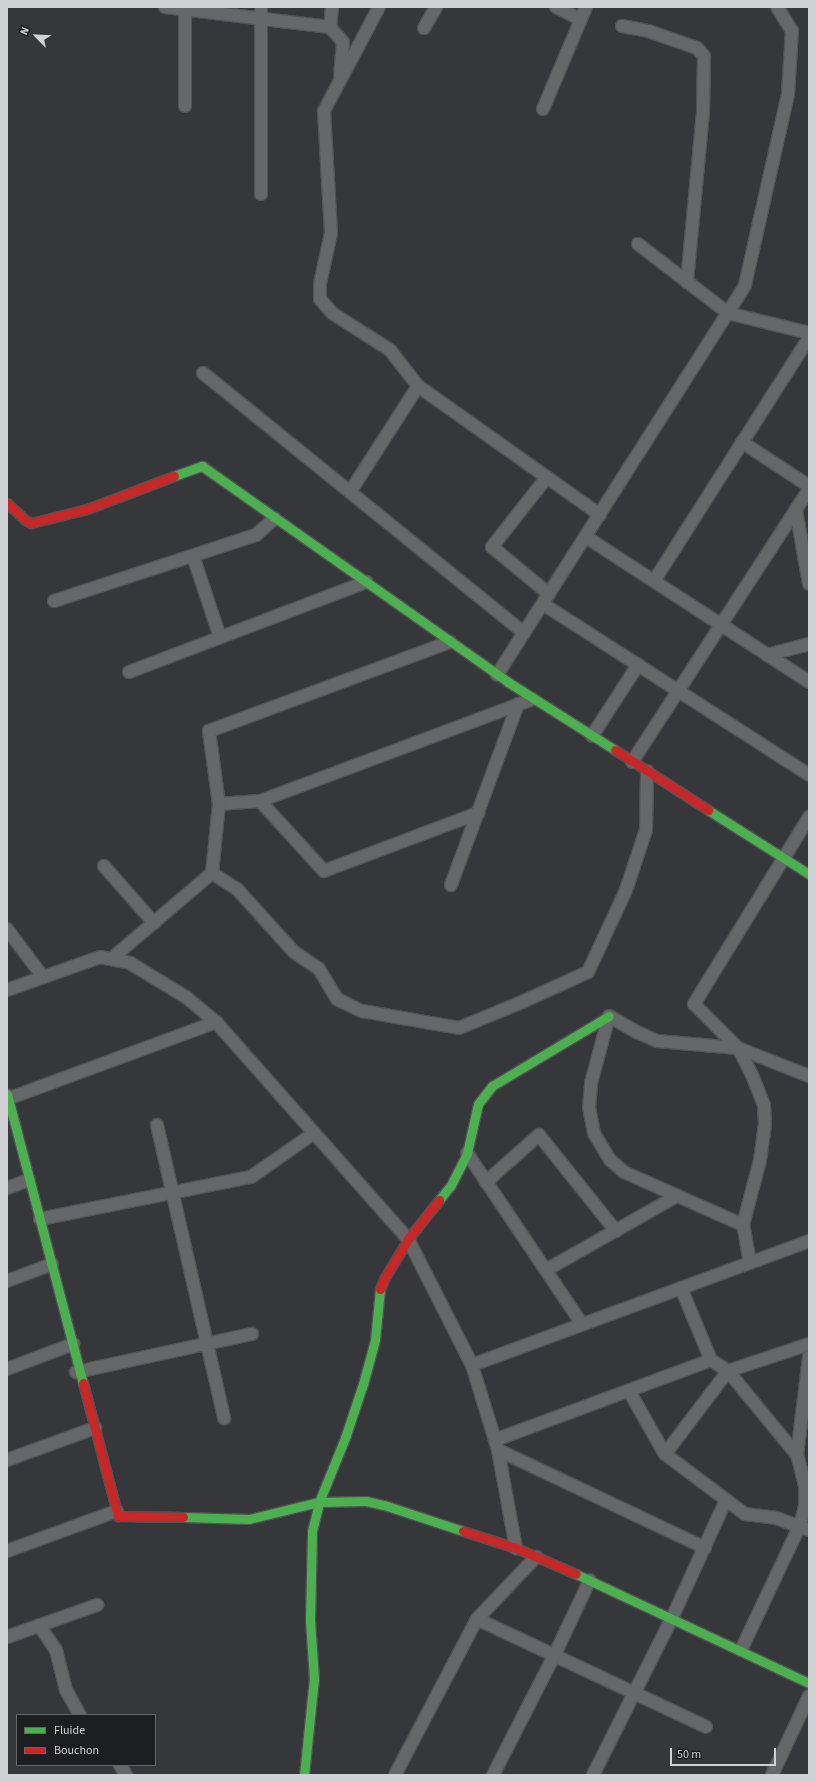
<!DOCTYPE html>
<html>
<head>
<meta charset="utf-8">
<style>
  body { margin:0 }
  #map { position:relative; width:816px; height:1782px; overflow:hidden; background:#35373a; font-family:"Source Sans 3",sans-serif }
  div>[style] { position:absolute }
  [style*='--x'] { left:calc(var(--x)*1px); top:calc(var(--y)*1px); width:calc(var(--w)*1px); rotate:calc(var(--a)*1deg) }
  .roads { filter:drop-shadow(1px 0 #525355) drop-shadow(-1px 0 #525355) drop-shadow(0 1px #525355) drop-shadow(0 -1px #525355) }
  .street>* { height:12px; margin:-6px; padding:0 6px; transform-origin:6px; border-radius:6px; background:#666769 }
  .fast>* { height:9px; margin:-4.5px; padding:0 4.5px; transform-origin:4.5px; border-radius:4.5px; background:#4caf50 }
  .jam>* { height:9px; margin:-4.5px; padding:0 4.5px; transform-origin:4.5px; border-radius:4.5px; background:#c62828 }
  span { translate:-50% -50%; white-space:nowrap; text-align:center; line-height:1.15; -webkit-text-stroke:3.5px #1c1e20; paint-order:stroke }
  .frame { position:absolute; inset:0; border:8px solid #cfd1d5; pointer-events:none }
  .legend { position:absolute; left:16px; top:1714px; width:140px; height:52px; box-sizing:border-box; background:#1c1e20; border:1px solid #646668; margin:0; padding:5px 7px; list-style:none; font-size:12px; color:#cfd1d5 }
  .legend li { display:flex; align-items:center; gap:8px; height:20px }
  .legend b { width:20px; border:1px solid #646668 }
  .north { position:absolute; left:16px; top:16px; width:40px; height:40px; -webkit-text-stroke:3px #1c1e20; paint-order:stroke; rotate:294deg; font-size:11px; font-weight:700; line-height:16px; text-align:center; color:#cfd1d5 }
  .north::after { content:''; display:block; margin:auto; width:14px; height:18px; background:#cfd1d5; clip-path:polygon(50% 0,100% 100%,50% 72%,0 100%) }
  .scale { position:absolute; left:670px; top:1748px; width:106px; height:18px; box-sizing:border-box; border:2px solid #cfd1d5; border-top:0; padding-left:5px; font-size:12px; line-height:14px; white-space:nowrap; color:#cfd1d5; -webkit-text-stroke:3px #1c1e20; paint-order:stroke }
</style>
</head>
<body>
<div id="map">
  <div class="roads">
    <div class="street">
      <div style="--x:165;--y:7;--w:166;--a:6.9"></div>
      <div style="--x:330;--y:27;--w:20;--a:49"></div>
      <div style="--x:343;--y:42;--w:34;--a:95"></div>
      <div style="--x:261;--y:7;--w:187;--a:90"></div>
      <div style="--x:379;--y:7;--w:118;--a:117.9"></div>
      <div style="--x:324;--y:111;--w:122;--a:86.7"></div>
      <div style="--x:331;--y:233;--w:52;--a:102.2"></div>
      <div style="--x:320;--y:284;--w:15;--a:90"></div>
      <div style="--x:320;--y:299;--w:18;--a:49"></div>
      <div style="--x:332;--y:313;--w:69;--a:32.5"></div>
      <div style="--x:390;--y:350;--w:46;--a:52.1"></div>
      <div style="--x:418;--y:386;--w:223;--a:35.3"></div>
      <div style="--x:556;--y:7;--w:27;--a:27"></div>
      <div style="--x:622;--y:26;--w:26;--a:11"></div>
      <div style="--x:648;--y:31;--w:52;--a:19.1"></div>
      <div style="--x:697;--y:48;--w:11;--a:49"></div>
      <div style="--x:704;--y:56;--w:56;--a:91"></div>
      <div style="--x:703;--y:112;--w:171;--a:95.4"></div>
      <div style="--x:330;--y:27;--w:20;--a:-84"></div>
      <div style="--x:424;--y:28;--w:24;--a:-60"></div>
      <div style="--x:185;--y:106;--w:99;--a:-90"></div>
      <div style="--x:543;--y:109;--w:111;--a:-67.1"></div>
      <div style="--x:638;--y:244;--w:113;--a:37.5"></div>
      <div style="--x:728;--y:313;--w:83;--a:13.9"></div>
      <div style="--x:203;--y:373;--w:413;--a:39"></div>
      <div style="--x:742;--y:442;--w:80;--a:33.3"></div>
      <div style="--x:547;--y:477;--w:89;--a:128.2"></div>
      <div style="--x:492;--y:547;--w:74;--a:39.5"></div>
      <div style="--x:350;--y:492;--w:126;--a:-57.3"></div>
      <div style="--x:796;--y:510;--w:75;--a:80"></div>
      <div style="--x:586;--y:537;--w:266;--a:33"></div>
      <div style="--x:193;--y:556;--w:85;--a:71.6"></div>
      <div style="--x:654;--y:581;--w:288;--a:-57.5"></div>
      <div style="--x:54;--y:601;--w:213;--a:-18.1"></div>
      <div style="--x:256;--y:535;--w:25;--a:-42"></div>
      <div style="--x:543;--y:604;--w:316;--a:32.7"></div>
      <div style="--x:767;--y:655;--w:43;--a:-14.7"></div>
      <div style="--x:129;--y:672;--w:254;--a:-20.8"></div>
      <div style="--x:497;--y:675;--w:462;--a:-57.5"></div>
      <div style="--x:745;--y:285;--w:196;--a:-77.3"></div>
      <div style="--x:788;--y:94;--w:63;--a:-86.4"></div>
      <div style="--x:792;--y:31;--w:28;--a:-122"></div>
      <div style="--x:592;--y:736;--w:85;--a:-57.1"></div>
      <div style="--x:632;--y:762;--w:325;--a:-57"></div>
      <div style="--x:260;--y:801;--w:95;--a:47.6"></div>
      <div style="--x:324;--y:871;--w:165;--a:-20.6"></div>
      <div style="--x:219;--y:804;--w:41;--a:-4.2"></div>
      <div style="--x:260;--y:801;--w:291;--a:-20.5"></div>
      <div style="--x:104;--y:866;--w:76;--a:48.7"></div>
      <div style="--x:212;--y:873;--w:30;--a:33"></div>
      <div style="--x:237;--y:889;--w:85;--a:47.9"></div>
      <div style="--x:294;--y:952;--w:30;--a:34"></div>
      <div style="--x:319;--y:969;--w:35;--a:59"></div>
      <div style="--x:337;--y:999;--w:28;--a:26"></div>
      <div style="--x:362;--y:1011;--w:98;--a:9.9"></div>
      <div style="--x:459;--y:1028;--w:68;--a:-22.4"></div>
      <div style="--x:522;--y:1002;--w:72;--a:-24.4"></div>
      <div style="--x:588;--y:972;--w:90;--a:-65.1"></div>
      <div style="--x:626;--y:890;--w:63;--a:-71.6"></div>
      <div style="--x:646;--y:830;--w:59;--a:-89"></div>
      <div style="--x:451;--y:885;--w:193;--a:-69.7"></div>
      <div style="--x:7;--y:929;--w:60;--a:53.1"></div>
      <div style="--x:111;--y:959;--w:133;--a:-40.4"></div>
      <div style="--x:212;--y:873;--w:69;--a:-84.2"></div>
      <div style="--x:219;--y:804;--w:74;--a:-97.8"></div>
      <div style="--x:209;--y:731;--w:257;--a:-20.3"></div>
      <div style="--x:7;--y:990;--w:99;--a:-19.5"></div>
      <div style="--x:100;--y:957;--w:31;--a:11"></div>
      <div style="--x:130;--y:963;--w:66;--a:31.3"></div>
      <div style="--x:186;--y:997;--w:39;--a:40"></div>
      <div style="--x:216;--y:1022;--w:290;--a:48.5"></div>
      <div style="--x:408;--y:1239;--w:141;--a:63.1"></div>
      <div style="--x:472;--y:1365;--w:89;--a:73"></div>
      <div style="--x:498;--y:1450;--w:100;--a:79.6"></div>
      <div style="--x:7;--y:1099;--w:223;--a:-20.2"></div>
      <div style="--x:157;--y:1125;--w:301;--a:77.1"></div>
      <div style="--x:467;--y:1153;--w:206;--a:56.1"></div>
      <div style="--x:486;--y:1182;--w:71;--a:-41.6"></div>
      <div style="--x:539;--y:1135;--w:123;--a:51.3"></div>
      <div style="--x:7;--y:1188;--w:23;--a:-20"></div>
      <div style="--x:40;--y:1219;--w:215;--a:-11.3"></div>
      <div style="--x:251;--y:1177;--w:77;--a:-34.9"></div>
      <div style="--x:743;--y:1225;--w:130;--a:-156"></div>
      <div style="--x:624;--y:1172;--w:18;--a:-139"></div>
      <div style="--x:610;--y:1160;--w:31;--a:-121"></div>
      <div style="--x:594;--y:1133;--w:25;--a:-101"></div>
      <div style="--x:589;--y:1108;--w:25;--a:-85"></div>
      <div style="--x:591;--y:1083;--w:69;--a:-75"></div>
      <div style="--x:609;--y:1016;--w:34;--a:30"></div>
      <div style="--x:639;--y:1033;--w:20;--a:24"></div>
      <div style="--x:657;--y:1041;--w:81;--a:4.9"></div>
      <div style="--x:738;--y:1048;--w:76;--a:21.5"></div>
      <div style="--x:750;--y:1263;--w:39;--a:-100"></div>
      <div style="--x:743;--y:1225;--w:67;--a:-75.3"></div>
      <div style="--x:760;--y:1160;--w:36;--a:-82"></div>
      <div style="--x:765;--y:1124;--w:19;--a:-93"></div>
      <div style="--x:764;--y:1105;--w:32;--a:-112"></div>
      <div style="--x:752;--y:1075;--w:30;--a:-117"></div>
      <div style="--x:738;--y:1048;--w:62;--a:-135"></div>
      <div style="--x:694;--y:1004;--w:220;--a:-58.4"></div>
      <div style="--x:546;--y:1270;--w:150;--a:-29.5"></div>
      <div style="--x:7;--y:1281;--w:48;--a:-20.7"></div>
      <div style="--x:681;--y:1288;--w:78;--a:67.4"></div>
      <div style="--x:711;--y:1360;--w:20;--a:33"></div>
      <div style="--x:728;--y:1371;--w:109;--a:50.6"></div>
      <div style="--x:472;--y:1365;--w:359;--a:-20.2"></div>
      <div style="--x:7;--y:1369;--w:71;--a:-20.7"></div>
      <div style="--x:76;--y:1372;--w:180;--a:-12.2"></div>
      <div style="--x:629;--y:1391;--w:73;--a:60.3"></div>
      <div style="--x:665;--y:1454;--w:100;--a:36.9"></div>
      <div style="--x:745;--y:1514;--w:31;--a:7"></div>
      <div style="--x:776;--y:1518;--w:35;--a:20"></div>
      <div style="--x:495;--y:1440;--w:230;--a:-20.3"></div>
      <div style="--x:498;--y:1450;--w:229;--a:25.3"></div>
      <div style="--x:665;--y:1454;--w:104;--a:-52.8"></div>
      <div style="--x:728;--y:1371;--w:85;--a:-18.4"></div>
      <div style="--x:7;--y:1460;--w:94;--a:-20"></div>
      <div style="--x:7;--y:1551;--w:117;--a:-20"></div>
      <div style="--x:477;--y:1619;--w:253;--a:25.2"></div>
      <div style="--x:39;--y:1625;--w:30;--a:56"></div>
      <div style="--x:56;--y:1650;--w:41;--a:76"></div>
      <div style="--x:66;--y:1690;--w:29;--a:61"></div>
      <div style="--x:7;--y:1637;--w:96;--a:-19.6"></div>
      <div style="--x:741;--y:1650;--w:138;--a:-64.7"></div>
      <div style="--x:800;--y:1525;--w:20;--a:-75"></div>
      <div style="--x:805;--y:1506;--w:20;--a:-90"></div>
      <div style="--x:805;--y:1486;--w:32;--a:-104"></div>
      <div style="--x:797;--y:1455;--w:99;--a:-83"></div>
      <div style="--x:120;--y:1765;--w:12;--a:59"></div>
      <div style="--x:395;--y:1775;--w:176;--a:-62.3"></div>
      <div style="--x:477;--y:1619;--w:86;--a:-46.4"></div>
      <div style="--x:493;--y:1775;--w:134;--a:-62.9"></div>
      <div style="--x:554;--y:1656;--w:84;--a:-64.7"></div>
      <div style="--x:593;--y:1775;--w:176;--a:-63.3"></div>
      <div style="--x:672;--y:1618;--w:130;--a:-65.4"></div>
      <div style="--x:772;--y:1775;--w:87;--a:-64.9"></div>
    </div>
    <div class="fast">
      <div style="--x:174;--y:476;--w:30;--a:-20"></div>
      <div style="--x:202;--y:466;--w:375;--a:35.2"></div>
      <div style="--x:508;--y:682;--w:127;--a:32.4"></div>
      <div style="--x:708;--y:810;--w:120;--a:32.4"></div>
      <div style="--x:7;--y:1094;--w:299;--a:75.3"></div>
      <div style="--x:439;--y:1200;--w:19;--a:-51"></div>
      <div style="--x:451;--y:1185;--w:36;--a:-63"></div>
      <div style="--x:467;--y:1153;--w:50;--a:-77.3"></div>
      <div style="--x:478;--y:1104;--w:23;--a:-52"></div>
      <div style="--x:492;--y:1086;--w:136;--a:-30.9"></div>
      <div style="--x:183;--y:1517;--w:66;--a:1.7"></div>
      <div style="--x:249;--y:1519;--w:72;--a:-13.7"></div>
      <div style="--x:319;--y:1502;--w:47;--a:-1.2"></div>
      <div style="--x:366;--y:1501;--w:18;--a:13"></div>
      <div style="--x:384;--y:1505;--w:83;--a:18.2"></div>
      <div style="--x:576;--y:1574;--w:257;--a:25.1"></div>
      <div style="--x:304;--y:1775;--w:97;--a:-84.1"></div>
      <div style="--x:314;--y:1679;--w:58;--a:-93.9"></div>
      <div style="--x:310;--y:1621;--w:90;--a:-88.7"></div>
      <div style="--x:312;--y:1531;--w:30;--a:-76"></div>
      <div style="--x:319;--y:1502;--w:69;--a:-67.9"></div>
      <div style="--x:345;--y:1438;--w:57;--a:-71.6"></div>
      <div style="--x:363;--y:1384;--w:46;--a:-74.7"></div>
      <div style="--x:375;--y:1340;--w:51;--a:-84.4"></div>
    </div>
    <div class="jam">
      <div style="--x:7;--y:503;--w:25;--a:43"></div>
      <div style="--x:25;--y:520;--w:7;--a:27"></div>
      <div style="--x:31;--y:523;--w:58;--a:-14"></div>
      <div style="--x:87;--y:509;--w:93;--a:-20.8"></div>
      <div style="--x:615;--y:750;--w:111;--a:32.8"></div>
      <div style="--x:380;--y:1289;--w:11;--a:-68"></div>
      <div style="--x:384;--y:1279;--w:47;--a:-59"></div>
      <div style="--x:408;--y:1239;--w:50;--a:-51.5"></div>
      <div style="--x:83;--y:1383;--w:138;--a:75.3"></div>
      <div style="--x:118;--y:1516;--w:65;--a:0.9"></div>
      <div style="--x:463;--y:1531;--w:56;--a:17.8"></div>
      <div style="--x:516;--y:1548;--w:65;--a:23.4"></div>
    </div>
  </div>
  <div class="frame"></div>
  <ul class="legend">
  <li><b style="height:5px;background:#4caf50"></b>Fluide</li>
  <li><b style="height:5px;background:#c62828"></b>Bouchon</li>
  </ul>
  <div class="north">N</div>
  <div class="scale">50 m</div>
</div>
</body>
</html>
